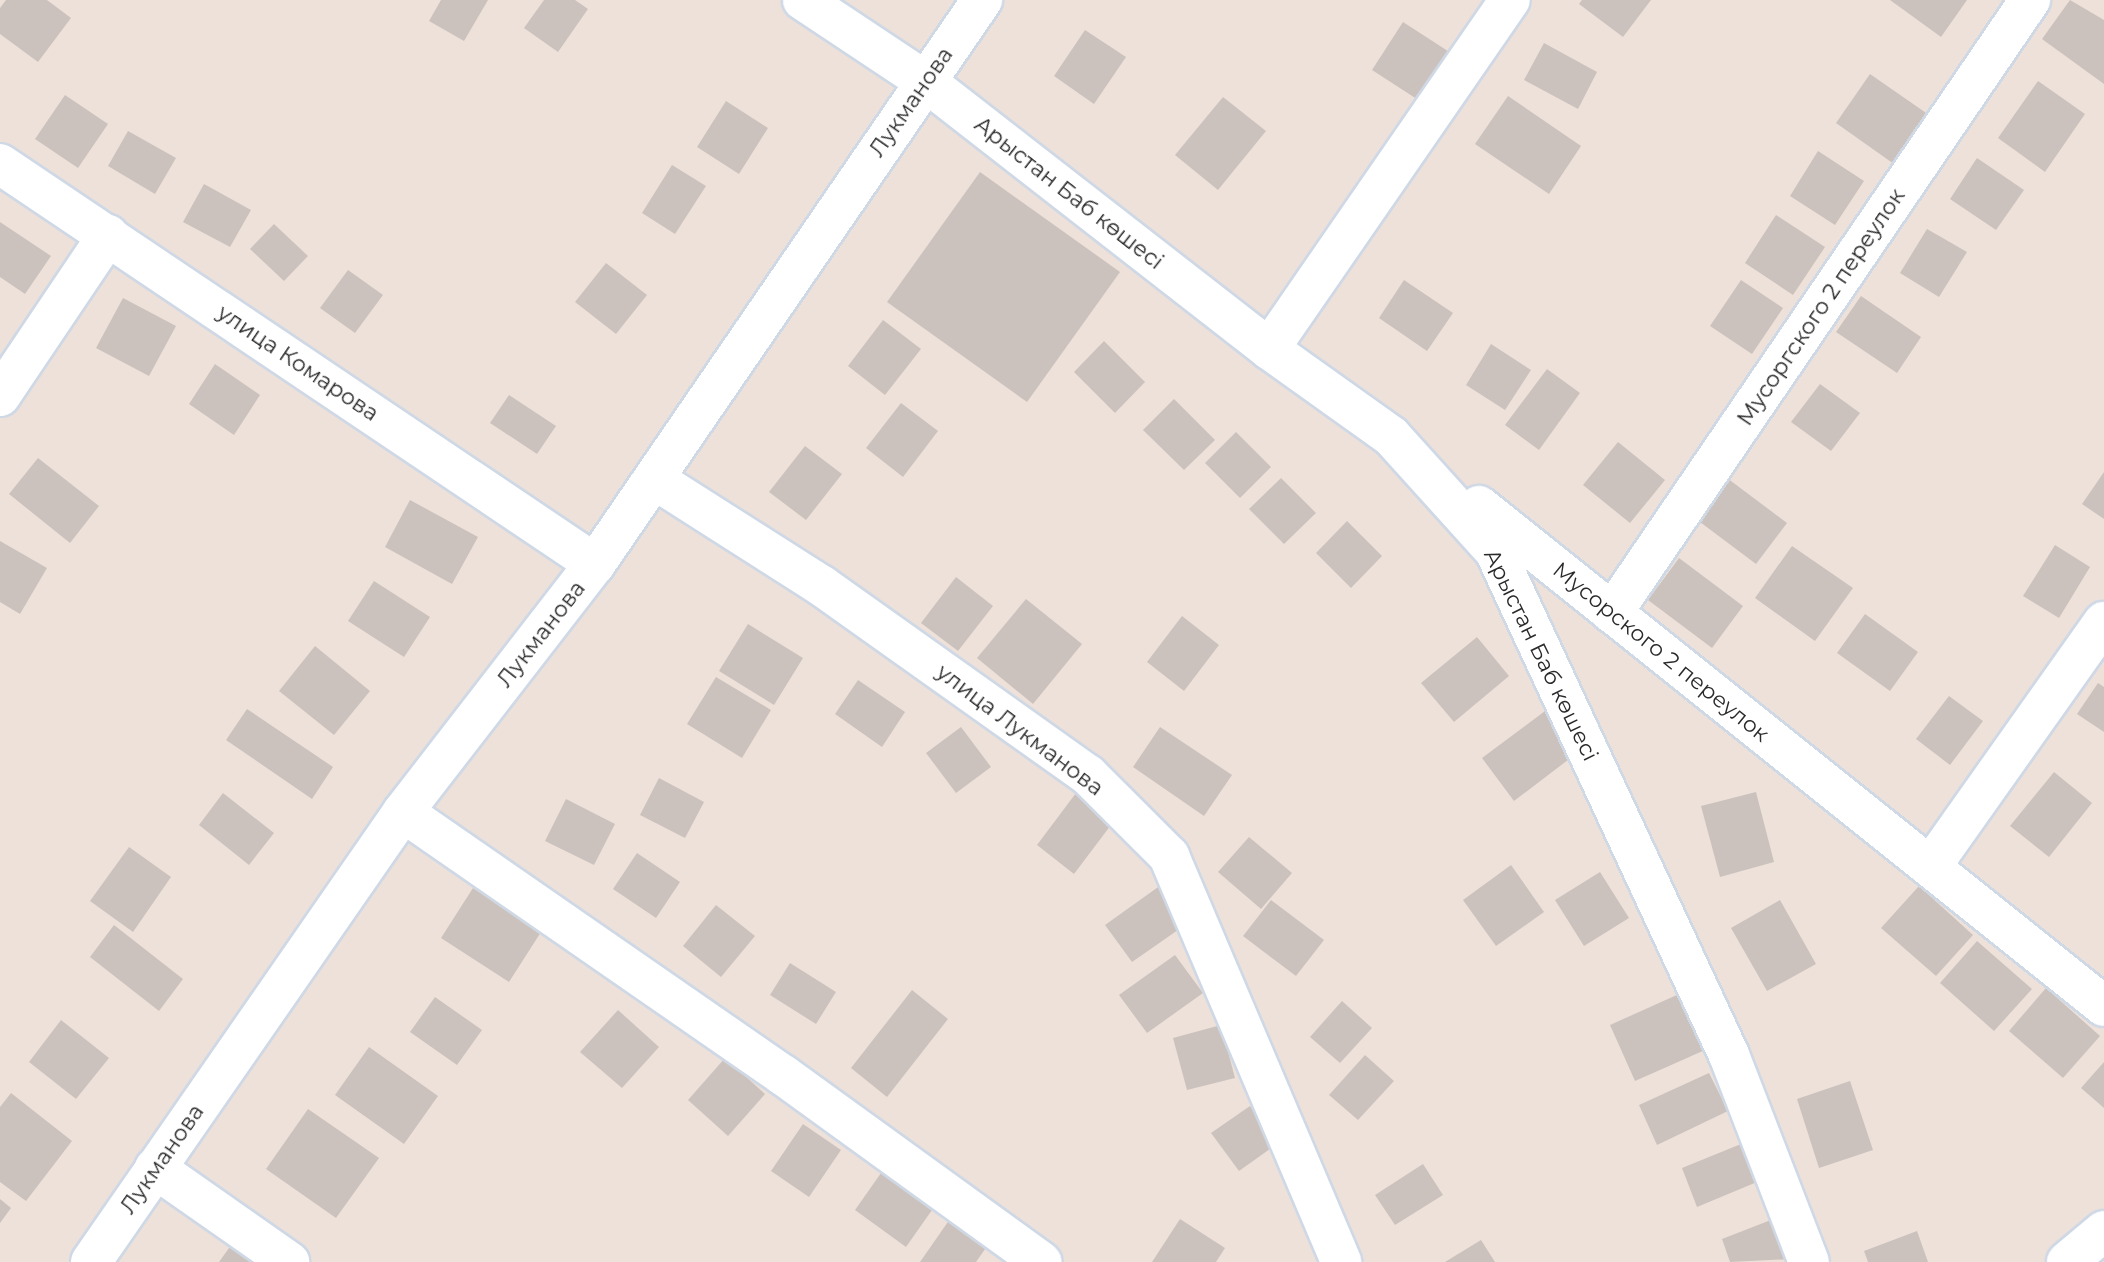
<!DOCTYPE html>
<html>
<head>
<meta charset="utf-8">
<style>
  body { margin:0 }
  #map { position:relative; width:2104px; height:1262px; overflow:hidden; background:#eee1da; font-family:Montserrat,sans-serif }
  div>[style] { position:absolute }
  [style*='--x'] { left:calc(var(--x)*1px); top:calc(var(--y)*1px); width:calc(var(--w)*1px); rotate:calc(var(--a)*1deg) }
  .building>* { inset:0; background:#ccc2bd }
  .roads { filter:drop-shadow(2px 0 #cfd8e5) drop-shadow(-2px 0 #cfd8e5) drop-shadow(0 2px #cfd8e5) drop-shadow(0 -2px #cfd8e5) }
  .minor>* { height:40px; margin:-20px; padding:0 20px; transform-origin:20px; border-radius:20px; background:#fff }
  span { translate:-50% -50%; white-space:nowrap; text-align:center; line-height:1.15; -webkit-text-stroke:6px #fff; paint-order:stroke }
  .street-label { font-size:22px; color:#2a2a2a }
</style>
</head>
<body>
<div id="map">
  <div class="building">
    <div style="clip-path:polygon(6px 0,47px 0,71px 18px,38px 62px,0 34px,0 8px)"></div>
    <div style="clip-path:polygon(441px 0,488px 0,464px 41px,429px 21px)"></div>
    <div style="clip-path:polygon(544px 0,575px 0,588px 9px,558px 52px,524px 28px)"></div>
    <div style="clip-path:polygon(1582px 0,1651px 0,1623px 37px,1579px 4px)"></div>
    <div style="clip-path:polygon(1890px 0,1967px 0,1941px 37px)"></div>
    <div style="clip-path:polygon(2070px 0,2104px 20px,2104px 84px,2042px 39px)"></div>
    <div style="clip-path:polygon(1403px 22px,1454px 55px,1423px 103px,1372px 70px)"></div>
    <div style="clip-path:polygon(1085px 30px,1126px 57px,1094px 104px,1054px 76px)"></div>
    <div style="clip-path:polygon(1544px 43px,1597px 72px,1578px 109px,1524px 80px)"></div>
    <div style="clip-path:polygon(1870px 74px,1929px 115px,1894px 164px,1836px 123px)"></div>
    <div style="clip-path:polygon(2038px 81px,2085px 114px,2045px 172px,1998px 138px)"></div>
    <div style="clip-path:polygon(65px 95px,108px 124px,78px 168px,35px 139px)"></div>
    <div style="clip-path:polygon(1508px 96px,1581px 146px,1549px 194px,1475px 144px)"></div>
    <div style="clip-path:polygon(1223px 97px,1266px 131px,1218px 190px,1175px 155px)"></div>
    <div style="clip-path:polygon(726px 101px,768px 128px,739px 174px,697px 147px)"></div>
    <div style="clip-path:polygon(128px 131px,176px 158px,155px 194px,108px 166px)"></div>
    <div style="clip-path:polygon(1818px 151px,1864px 181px,1835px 225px,1790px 196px)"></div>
    <div style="clip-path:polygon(1977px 158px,2024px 190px,1996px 230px,1950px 199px)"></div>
    <div style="clip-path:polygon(672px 165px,706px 186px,675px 234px,642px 213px)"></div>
    <div style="clip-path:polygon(980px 172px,1120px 272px,1027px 402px,887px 302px)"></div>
    <div style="clip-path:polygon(204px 184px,251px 210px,230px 247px,183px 222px)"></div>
    <div style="clip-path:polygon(1776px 215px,1825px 247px,1793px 295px,1745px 263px)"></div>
    <div style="clip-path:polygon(0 222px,51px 256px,25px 294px,0 277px)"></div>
    <div style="clip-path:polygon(274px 224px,308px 256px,284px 281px,250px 249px)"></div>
    <div style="clip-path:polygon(1927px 229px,1967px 252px,1939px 297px,1900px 273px)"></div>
    <div style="clip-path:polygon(606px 263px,647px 295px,616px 334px,575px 302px)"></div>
    <div style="clip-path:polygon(348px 270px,383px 295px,355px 333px,320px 308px)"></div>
    <div style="clip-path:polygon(1404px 280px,1453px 313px,1427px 351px,1379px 318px)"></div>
    <div style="clip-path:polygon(1741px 280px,1783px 308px,1752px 354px,1710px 326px)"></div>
    <div style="clip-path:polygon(1861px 296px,1921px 337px,1897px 373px,1836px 332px)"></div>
    <div style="clip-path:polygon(123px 298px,176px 326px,149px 376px,96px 348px)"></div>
    <div style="clip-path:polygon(883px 320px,921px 349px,885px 395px,848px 366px)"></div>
    <div style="clip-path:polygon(1104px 341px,1145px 382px,1115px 413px,1074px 372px)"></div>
    <div style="clip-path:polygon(1491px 344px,1531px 370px,1505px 410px,1466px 385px)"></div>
    <div style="clip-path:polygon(215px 364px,260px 395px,234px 435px,189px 404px)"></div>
    <div style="clip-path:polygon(1547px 369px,1580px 393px,1539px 450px,1505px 425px)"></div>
    <div style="clip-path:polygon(1820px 384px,1860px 413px,1831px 451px,1791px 422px)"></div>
    <div style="clip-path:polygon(509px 395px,556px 426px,537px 454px,490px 423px)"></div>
    <div style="clip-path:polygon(1174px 399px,1215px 440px,1184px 470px,1143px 430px)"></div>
    <div style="clip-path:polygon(901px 403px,938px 431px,903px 477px,866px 448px)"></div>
    <div style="clip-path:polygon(1236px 432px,1271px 467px,1240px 498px,1205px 463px)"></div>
    <div style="clip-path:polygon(1618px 442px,1665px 480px,1630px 523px,1583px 485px)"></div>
    <div style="clip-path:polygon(805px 446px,842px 474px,806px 520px,769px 492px)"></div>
    <div style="clip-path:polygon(38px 458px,99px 506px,70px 543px,9px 494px)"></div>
    <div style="clip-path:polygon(2104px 472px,2104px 519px,2082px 504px)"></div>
    <div style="clip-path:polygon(1723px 475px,1787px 523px,1756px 564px,1692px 516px)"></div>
    <div style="clip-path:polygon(1281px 478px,1316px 513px,1284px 544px,1249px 509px)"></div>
    <div style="clip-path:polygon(410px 500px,478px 537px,452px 584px,385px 547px)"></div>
    <div style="clip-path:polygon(1347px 521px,1382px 556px,1351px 588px,1316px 553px)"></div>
    <div style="clip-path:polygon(0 541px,47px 568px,20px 614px,0 602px)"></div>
    <div style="clip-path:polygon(2055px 545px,2090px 567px,2059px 618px,2023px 596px)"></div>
    <div style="clip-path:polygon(1792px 546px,1853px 588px,1815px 641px,1755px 598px)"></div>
    <div style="clip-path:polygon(1679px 558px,1743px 606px,1712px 648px,1648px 600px)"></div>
    <div style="clip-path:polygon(956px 577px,993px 606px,958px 651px,921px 623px)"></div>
    <div style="clip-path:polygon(374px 581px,430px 617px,404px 657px,348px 621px)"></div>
    <div style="clip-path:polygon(1026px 599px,1082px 644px,1033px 704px,977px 658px)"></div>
    <div style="clip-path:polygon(1865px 614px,1918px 652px,1890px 691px,1837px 653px)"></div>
    <div style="clip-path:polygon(1182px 616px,1219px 645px,1184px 691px,1147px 662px)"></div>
    <div style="clip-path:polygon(748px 624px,803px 658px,774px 705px,719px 671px)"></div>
    <div style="clip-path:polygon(1477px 637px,1509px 676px,1454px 722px,1421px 683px)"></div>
    <div style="clip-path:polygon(315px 646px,370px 691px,334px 735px,279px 691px)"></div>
    <div style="clip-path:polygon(716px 677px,771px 710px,742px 758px,687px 724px)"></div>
    <div style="clip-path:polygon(858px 680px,905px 712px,882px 747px,835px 714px)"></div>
    <div style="clip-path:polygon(2098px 683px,2104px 687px,2104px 732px,2077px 714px)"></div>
    <div style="clip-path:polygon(1949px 696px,1983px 721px,1950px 765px,1916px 739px)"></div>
    <div style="clip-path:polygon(247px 709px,333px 767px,312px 799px,226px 740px)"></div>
    <div style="clip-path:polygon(1545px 711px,1577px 753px,1514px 801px,1482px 758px)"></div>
    <div style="clip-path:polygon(961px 727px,991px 767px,956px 793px,926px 753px)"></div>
    <div style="clip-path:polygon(1160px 727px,1232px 775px,1204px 816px,1133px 767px)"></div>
    <div style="clip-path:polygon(2054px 772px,2092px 803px,2049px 857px,2010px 826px)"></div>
    <div style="clip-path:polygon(659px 778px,704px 802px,685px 838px,640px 815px)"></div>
    <div style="clip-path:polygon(1756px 792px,1774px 862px,1720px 877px,1701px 806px)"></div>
    <div style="clip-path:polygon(223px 793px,274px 833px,249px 865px,199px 825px)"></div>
    <div style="clip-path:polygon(1076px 793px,1114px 821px,1074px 874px,1037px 845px)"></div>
    <div style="clip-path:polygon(566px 799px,615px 824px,594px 865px,545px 841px)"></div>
    <div style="clip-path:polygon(1249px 837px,1292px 873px,1261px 909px,1218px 872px)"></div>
    <div style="clip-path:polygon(129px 847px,171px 877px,133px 932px,90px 901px)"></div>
    <div style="clip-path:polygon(637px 853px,680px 882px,656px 918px,613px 889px)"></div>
    <div style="clip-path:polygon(1511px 865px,1544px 912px,1496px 946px,1463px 900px)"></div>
    <div style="clip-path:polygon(1600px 872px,1629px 918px,1584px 946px,1555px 900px)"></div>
    <div style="clip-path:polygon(1161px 885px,1188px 923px,1132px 962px,1105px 925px)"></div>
    <div style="clip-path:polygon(1919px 886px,1973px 935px,1936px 976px,1881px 928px)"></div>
    <div style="clip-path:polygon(473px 888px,541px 932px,509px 982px,441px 938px)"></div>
    <div style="clip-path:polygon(1271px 900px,1324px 940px,1296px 976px,1243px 936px)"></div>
    <div style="clip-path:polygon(1780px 900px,1816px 964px,1767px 991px,1731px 928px)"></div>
    <div style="clip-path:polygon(716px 905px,755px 936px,721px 977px,683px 946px)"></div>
    <div style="clip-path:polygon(114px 925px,183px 979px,159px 1011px,90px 957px)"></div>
    <div style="clip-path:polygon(1977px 941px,2032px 989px,1994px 1031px,1940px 983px)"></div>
    <div style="clip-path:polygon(1175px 955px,1203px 993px,1147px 1033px,1119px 995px)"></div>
    <div style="clip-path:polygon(790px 963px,836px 992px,816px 1024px,770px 995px)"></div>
    <div style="clip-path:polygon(2046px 988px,2100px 1036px,2063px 1078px,2009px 1031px)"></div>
    <div style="clip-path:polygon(912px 990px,948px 1019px,887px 1097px,851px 1068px)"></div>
    <div style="clip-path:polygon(1679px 994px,1705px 1050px,1635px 1081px,1610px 1025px)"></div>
    <div style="clip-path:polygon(435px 997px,482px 1030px,457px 1065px,410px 1032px)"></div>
    <div style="clip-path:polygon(1342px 1001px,1372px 1028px,1340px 1063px,1310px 1037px)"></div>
    <div style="clip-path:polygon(618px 1010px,659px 1047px,622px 1088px,580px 1052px)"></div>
    <div style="clip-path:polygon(61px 1020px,109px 1058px,76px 1099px,29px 1062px)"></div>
    <div style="clip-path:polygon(1221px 1025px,1235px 1078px,1187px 1090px,1173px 1038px)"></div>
    <div style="clip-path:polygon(369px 1047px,438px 1096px,404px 1144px,335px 1095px)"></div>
    <div style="clip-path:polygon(1365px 1055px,1394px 1081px,1358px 1120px,1329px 1095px)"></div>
    <div style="clip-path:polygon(725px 1058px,765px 1094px,728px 1136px,688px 1100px)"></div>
    <div style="clip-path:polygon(2104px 1062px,2104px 1108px,2081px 1088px)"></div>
    <div style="clip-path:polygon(1709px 1073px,1728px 1111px,1657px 1145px,1639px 1105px)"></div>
    <div style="clip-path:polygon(1850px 1081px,1873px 1150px,1819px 1168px,1797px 1099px)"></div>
    <div style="clip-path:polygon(11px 1093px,72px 1141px,26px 1201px,0 1182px,0 1107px)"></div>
    <div style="clip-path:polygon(1250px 1106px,1277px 1144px,1239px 1171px,1211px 1133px)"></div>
    <div style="clip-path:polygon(308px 1109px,379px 1158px,336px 1218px,266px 1169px)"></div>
    <div style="clip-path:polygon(803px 1124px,841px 1150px,809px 1197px,771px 1171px)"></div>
    <div style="clip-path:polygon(1741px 1144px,1757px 1182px,1697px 1207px,1682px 1168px)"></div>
    <div style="clip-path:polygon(1423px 1164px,1443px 1195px,1395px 1225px,1375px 1195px)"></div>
    <div style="clip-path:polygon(881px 1173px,932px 1210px,906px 1247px,855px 1210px)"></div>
    <div style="clip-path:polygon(0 1199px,11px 1208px,0 1223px)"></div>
    <div style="clip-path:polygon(952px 1216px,990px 1242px,976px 1262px,920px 1262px)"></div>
    <div style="clip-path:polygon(1776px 1218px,1791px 1259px,1730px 1262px,1722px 1239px)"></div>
    <div style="clip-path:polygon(1180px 1219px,1225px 1248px,1216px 1262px,1152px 1262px)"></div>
    <div style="clip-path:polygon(1917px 1231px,1928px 1262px,1868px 1262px,1864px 1251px)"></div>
    <div style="clip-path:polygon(1481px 1240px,1495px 1262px,1445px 1262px)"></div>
    <div style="clip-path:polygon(234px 1241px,259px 1262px,219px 1262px)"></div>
  </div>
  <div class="roads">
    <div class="minor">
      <div style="--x:803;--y:0;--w:146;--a:33.6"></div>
      <div style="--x:925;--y:81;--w:436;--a:37.9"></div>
      <div style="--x:1269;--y:349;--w:150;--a:35.5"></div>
      <div style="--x:1391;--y:436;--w:155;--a:47.9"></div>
      <div style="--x:1495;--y:551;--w:556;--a:65.1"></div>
      <div style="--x:1729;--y:1055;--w:222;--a:68.9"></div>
      <div style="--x:0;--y:164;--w:717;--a:33.91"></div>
      <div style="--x:1269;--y:349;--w:424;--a:-55.4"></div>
      <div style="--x:0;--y:396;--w:194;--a:-56.1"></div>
      <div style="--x:654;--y:479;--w:199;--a:32.5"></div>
      <div style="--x:822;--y:586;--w:326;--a:35.4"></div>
      <div style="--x:1088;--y:775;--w:115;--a:45"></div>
      <div style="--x:1169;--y:856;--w:441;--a:67"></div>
      <div style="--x:1479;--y:506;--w:800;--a:38.66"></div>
      <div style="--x:1612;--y:613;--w:742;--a:-55.71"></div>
      <div style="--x:403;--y:812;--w:462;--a:34.7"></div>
      <div style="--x:783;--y:1075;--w:319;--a:35.9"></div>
      <div style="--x:1931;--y:866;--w:299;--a:-54.7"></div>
      <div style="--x:155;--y:1168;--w:164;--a:35"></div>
      <div style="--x:91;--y:1262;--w:548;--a:-55.27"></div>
      <div style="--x:403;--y:812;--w:314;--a:-52.3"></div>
      <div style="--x:595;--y:564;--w:684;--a:-55.54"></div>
      <div style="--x:2067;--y:1262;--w:48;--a:-40"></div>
    </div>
  </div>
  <div class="street-label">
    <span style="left:911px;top:102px;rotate:-55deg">Лукманова</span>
    <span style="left:1069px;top:193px;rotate:38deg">Арыстан Баб көшесі</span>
    <span style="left:1821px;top:307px;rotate:-56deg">Мусоргского 2 переулок</span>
    <span style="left:298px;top:363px;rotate:34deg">улица Комарова</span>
    <span style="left:541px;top:634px;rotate:-52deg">Лукманова</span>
    <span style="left:1661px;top:652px;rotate:39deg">Мусорского 2 переулок</span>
    <span style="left:1541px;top:655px;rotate:64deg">Арыстан Баб көшесі</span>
    <span style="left:1020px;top:730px;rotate:37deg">улица Лукманова</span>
    <span style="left:162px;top:1159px;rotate:-55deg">Лукманова</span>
  </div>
</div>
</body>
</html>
